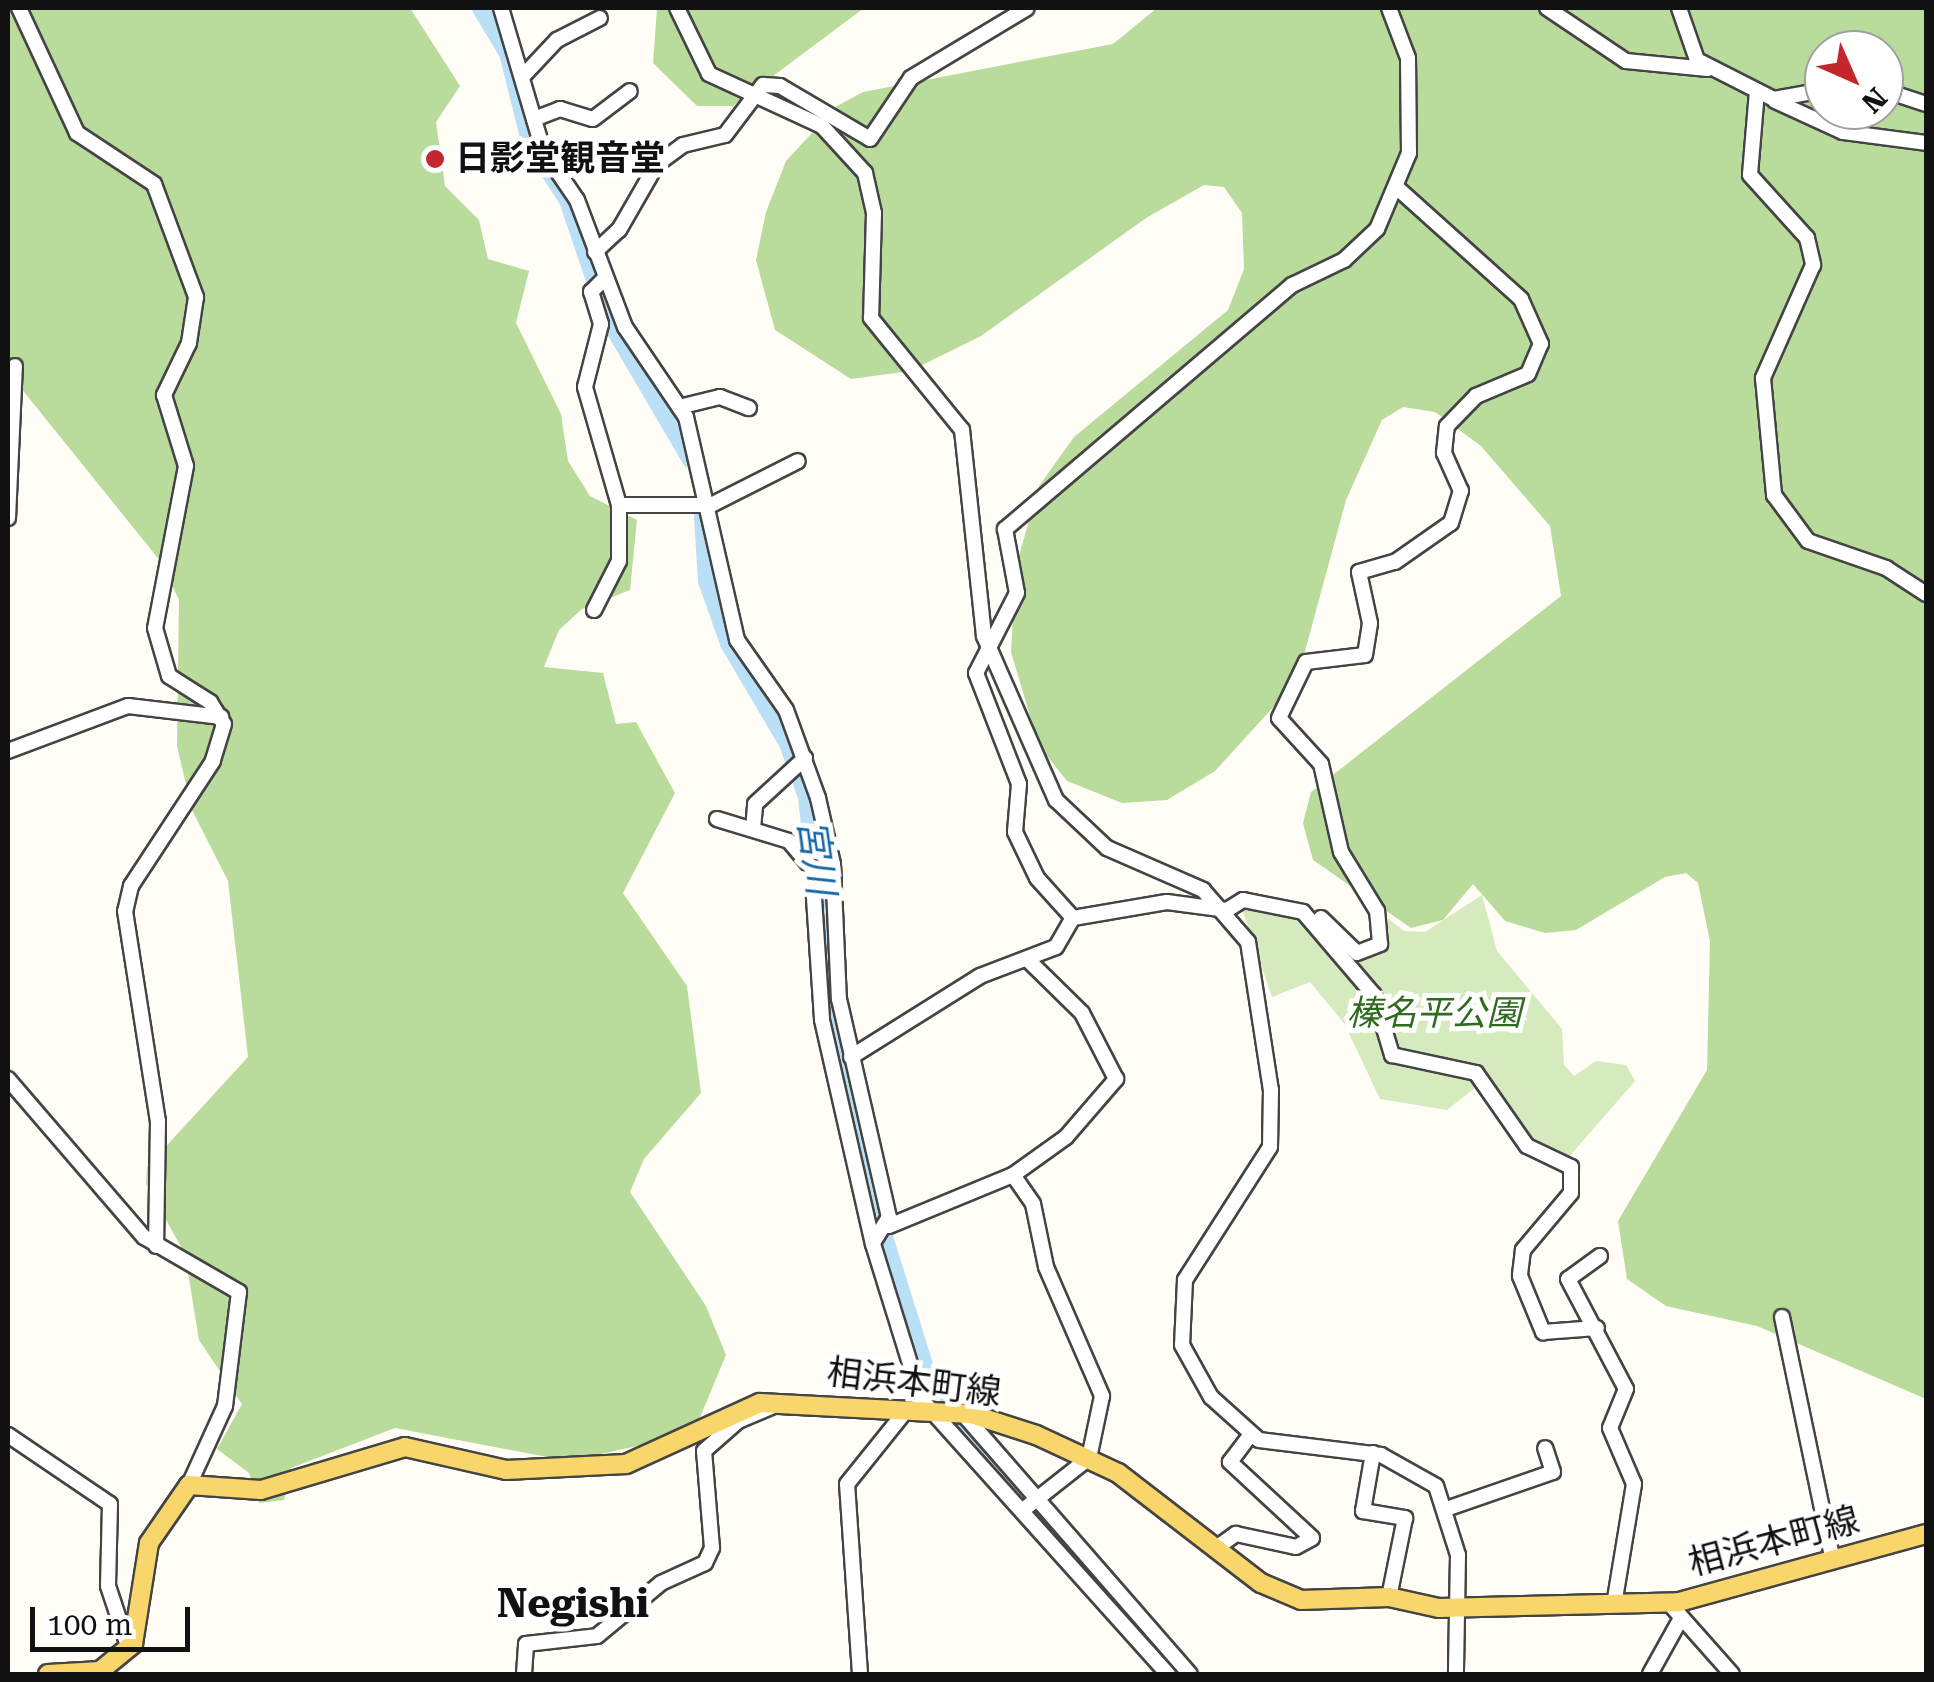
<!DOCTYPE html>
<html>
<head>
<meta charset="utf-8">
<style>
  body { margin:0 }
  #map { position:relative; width:1934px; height:1682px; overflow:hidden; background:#fffdf5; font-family:"Roboto Serif","Noto Sans JP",serif }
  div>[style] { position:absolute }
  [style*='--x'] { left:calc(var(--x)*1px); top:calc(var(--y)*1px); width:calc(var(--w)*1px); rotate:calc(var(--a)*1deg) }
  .green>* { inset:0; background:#d5ebbd }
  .forest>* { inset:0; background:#b9dc9c }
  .river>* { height:20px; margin:-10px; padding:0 10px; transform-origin:10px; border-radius:10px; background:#b9e0f7 }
  .roads { filter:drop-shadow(2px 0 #444) drop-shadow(-2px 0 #444) drop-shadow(0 2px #444) drop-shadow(0 -2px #444) }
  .minor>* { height:14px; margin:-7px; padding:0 7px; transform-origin:7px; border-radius:7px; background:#fff }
  .major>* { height:18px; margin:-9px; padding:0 9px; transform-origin:9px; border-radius:9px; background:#f9d66b }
  .dots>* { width:28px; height:28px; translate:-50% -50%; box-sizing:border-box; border:5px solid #fff; border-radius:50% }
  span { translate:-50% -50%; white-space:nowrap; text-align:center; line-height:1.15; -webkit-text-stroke:10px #fff; paint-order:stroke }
  .poi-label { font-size:35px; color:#111; font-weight:700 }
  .left { translate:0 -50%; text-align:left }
  .park-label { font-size:35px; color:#2f6b1f; font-style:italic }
  .street-label { font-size:35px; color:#111 }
  .water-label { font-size:38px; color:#1768a6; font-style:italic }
  .quarter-label { font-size:40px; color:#111; font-weight:700 }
  .frame { position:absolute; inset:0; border:10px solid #111; pointer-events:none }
  .north { position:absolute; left:1804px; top:30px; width:100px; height:100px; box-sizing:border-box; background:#fff; border:2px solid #a0a0a0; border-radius:50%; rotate:135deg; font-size:28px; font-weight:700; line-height:40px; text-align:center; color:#111 }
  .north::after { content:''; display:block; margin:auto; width:35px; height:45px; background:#c4262e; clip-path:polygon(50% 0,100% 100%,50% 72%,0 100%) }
  .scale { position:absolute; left:30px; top:1607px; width:160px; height:45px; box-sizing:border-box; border:5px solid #111; border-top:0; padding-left:12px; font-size:30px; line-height:35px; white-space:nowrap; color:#111; -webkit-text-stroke:8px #fff; paint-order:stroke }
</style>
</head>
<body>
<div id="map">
  <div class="green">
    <div style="clip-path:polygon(1482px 895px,1497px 951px,1562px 1029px,1564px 1065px,1574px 1076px,1596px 1061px,1626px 1065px,1635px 1081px,1561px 1166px,1522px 1152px,1481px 1083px,1447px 1110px,1380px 1099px,1344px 1023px,1310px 982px,1272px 997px,1242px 909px,1302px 918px,1371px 954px,1380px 912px,1404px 931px,1425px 932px)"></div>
  </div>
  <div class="forest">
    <div style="clip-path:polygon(8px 8px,410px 8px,460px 86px,436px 122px,445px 186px,479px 220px,488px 259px,529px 271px,516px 323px,561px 414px,568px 461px,590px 496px,637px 520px,630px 590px,582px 609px,559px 630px,544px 667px,603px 673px,616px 724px,636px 722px,675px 793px,623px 893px,687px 986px,701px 1093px,644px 1159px,630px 1192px,706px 1306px,726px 1355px,693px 1434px,568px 1461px,395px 1428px,291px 1468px,284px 1500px,259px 1503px,249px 1473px,217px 1449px,242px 1404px,199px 1340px,185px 1254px,146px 1184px,147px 1167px,248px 1057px,228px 881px,192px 810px,177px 746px,179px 600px,161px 562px,8px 372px)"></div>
    <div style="clip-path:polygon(657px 8px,864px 8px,733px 106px,697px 106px,653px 63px)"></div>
    <div style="clip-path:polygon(evenodd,1157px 8px,1926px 8px,1926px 1399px,1757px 1326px,1666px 1306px,1627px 1279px,1618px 1221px,1707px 1070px,1710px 941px,1698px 883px,1686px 873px,1665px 877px,1576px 930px,1545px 933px,1505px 921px,1473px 884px,1443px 920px,1411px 928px,1313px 860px,1303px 823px,1311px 792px,1561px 596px,1550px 526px,1481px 446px,1435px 412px,1403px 407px,1382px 420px,1346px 500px,1297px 681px,1215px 771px,1167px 800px,1122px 803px,1067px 781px,1039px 746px,1011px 652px,1016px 566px,1039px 486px,1074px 437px,1228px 310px,1244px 269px,1242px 213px,1224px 187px,1204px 185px,1146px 218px,981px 336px,910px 371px,851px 379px,775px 330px,756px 260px,766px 212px,786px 161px,837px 106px,863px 92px,1113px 44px,1157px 8px,1824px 50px,1884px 50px,1884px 110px,1824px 110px,1824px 50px)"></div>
  </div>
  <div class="river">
    <div style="--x:482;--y:8;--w:52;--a:59"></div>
    <div style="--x:509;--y:53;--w:91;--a:76"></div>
    <div style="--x:531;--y:141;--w:70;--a:57.2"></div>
    <div style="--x:569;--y:200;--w:122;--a:71.4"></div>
    <div style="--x:608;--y:316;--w:166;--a:59.6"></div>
    <div style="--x:704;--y:517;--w:64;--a:86.4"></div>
    <div style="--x:708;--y:581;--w:66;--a:70.5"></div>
    <div style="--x:730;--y:643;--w:116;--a:59.5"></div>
    <div style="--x:789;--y:743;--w:57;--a:70.6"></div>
    <div style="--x:808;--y:797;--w:219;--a:84"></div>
    <div style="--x:831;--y:1015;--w:208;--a:77.2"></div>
    <div style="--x:877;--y:1218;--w:180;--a:72.6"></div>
    <div style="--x:931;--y:1390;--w:377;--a:48.9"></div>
  </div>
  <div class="roads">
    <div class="minor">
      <div style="--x:19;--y:8;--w:138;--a:65.1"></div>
      <div style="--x:77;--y:133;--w:92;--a:33.5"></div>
      <div style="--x:154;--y:184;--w:121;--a:69.6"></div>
      <div style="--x:196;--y:297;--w:47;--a:98.7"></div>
      <div style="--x:189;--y:343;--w:58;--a:115.7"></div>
      <div style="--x:164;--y:395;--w:74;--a:72.8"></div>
      <div style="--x:186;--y:466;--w:165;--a:100.8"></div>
      <div style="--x:155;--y:628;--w:50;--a:73.7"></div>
      <div style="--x:169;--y:676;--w:49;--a:32.4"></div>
      <div style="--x:210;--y:702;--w:26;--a:58"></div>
      <div style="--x:224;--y:724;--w:39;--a:107"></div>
      <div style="--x:213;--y:761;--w:149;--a:123.3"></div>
      <div style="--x:131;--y:886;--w:26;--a:103"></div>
      <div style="--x:125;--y:911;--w:213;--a:81.1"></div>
      <div style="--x:158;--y:1121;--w:125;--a:90.9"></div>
      <div style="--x:501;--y:8;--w:148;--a:73.5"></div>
      <div style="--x:543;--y:150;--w:60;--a:55.8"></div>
      <div style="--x:577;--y:200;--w:136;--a:69.3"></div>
      <div style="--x:625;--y:327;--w:109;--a:55.9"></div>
      <div style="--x:686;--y:417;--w:229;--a:77.1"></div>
      <div style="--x:737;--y:640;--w:85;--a:55"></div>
      <div style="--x:786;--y:710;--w:94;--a:70"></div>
      <div style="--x:818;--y:798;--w:68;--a:77.2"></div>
      <div style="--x:833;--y:864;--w:135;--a:87.5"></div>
      <div style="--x:839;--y:999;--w:224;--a:77.1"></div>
      <div style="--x:889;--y:1217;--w:28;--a:122"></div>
      <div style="--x:677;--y:8;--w:73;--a:64.1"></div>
      <div style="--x:709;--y:74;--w:124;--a:24.7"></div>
      <div style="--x:822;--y:126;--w:64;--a:47.5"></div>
      <div style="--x:865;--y:173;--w:41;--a:77.3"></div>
      <div style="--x:874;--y:213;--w:105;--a:91.6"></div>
      <div style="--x:871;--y:318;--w:144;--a:50.9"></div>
      <div style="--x:962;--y:430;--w:207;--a:83.9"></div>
      <div style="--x:984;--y:636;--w:179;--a:66.3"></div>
      <div style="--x:1056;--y:800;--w:70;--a:43.3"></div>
      <div style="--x:1107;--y:848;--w:105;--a:23.6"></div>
      <div style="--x:1203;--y:890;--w:69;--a:49.1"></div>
      <div style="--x:1248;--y:942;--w:150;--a:81.2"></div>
      <div style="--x:1271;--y:1090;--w:57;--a:91"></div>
      <div style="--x:1270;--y:1147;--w:158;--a:122.6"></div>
      <div style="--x:1185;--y:1280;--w:65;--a:92.6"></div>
      <div style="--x:1182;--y:1345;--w:60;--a:60.9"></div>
      <div style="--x:1211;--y:1397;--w:64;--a:41.9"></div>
      <div style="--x:1259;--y:1440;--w:123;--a:7"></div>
      <div style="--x:1381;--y:1455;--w:63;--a:29.4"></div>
      <div style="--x:1436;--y:1486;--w:72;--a:72.3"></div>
      <div style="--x:1458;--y:1555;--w:119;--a:91"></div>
      <div style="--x:1389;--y:8;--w:53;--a:69.2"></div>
      <div style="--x:1408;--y:58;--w:95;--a:89.4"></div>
      <div style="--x:1409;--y:153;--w:82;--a:112.8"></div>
      <div style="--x:1377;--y:229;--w:45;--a:136.8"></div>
      <div style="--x:1344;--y:260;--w:58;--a:154.3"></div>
      <div style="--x:1292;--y:285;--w:377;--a:139.6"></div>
      <div style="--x:1005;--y:529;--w:65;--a:79.4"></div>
      <div style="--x:1017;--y:593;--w:90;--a:117.1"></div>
      <div style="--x:976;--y:673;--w:119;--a:68.8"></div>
      <div style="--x:1019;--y:784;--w:48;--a:94.8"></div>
      <div style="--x:1015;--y:832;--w:51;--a:64.4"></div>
      <div style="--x:1037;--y:878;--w:54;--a:48"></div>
      <div style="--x:1073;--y:918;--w:95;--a:-9.7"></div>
      <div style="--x:1167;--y:902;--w:61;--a:7.6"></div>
      <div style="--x:1227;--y:910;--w:19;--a:-32"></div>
      <div style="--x:1243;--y:900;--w:61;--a:11.3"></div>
      <div style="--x:1303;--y:912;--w:109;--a:49.5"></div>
      <div style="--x:1374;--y:995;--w:63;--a:73.3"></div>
      <div style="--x:1392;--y:1055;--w:86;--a:12.1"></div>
      <div style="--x:1476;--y:1073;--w:89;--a:55.1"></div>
      <div style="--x:1527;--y:1146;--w:49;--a:25.5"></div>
      <div style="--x:1571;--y:1167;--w:26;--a:90"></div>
      <div style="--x:1571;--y:1193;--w:75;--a:130.1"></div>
      <div style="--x:1523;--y:1250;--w:26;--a:97"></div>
      <div style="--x:1520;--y:1276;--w:61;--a:67.7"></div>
      <div style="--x:1543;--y:1332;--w:54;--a:-4.2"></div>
      <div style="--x:1547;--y:8;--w:95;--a:33.9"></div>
      <div style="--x:1626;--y:61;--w:82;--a:5.6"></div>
      <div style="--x:1679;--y:8;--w:55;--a:70.9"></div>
      <div style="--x:1697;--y:60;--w:86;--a:26.9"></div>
      <div style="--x:1774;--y:99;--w:51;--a:-10.2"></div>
      <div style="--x:524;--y:75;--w:48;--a:-46.7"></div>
      <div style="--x:557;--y:40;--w:48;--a:-27.1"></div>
      <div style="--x:1884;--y:90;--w:44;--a:18.4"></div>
      <div style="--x:1757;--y:91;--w:84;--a:94.8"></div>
      <div style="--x:1750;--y:175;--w:85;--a:47.9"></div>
      <div style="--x:1807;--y:238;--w:28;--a:77"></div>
      <div style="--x:1813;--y:265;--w:124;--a:113.9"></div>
      <div style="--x:1763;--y:378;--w:118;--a:84.6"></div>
      <div style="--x:1774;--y:495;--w:57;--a:53.5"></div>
      <div style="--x:1808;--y:541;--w:83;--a:19.1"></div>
      <div style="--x:1886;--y:568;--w:48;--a:33"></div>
      <div style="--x:1775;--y:101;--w:75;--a:24.5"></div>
      <div style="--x:1843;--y:132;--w:84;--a:7.5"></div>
      <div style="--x:534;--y:119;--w:28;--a:-21"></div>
      <div style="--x:560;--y:109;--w:34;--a:17"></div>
      <div style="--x:593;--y:119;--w:46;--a:-37.1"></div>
      <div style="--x:595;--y:252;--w:33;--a:-43"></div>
      <div style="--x:619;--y:230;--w:76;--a:-60.1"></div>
      <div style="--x:657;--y:164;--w:32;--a:-36"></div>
      <div style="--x:683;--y:145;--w:43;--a:-13.4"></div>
      <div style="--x:725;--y:135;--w:63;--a:-52.8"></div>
      <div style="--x:763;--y:85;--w:17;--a:3"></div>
      <div style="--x:780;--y:86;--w:104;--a:30.5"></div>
      <div style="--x:870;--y:139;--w:73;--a:-56.1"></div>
      <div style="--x:911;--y:78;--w:135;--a:-31.1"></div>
      <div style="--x:679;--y:407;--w:42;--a:-13.7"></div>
      <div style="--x:720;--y:397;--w:31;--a:21"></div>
      <div style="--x:619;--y:505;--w:92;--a:0"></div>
      <div style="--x:711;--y:505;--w:97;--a:-26.8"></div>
      <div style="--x:8;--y:518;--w:152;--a:-87.4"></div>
      <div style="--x:594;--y:610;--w:55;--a:-63"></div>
      <div style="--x:619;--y:561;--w:56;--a:-90"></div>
      <div style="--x:619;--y:505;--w:123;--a:-106.1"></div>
      <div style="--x:585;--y:387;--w:65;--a:-75.7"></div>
      <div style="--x:601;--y:324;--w:34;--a:-107"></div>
      <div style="--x:591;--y:292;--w:18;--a:-45"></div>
      <div style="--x:8;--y:751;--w:128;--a:-20.6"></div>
      <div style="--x:128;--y:706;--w:94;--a:6.7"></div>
      <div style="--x:717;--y:819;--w:75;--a:17"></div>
      <div style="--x:789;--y:841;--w:35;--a:50"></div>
      <div style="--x:812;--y:868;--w:152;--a:86.2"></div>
      <div style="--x:822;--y:1020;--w:230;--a:77.2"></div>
      <div style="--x:873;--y:1244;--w:162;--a:72.8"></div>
      <div style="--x:921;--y:1399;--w:370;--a:48.1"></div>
      <div style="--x:753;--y:829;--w:25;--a:-85"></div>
      <div style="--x:755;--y:804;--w:68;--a:-42.6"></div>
      <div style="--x:1321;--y:918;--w:50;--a:44.2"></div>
      <div style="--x:1357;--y:953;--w:25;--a:-21"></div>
      <div style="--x:1380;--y:944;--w:33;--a:-95"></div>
      <div style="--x:1377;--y:911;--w:69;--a:-121.4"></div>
      <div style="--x:1341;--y:852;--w:90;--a:-102.8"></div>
      <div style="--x:1321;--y:764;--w:62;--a:-132.4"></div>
      <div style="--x:1279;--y:718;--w:62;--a:-64.3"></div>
      <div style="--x:1306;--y:662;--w:59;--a:-6.8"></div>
      <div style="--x:1365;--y:655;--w:32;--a:-81"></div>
      <div style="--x:1370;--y:623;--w:52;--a:-102.2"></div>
      <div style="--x:1359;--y:572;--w:37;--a:-16"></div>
      <div style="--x:1395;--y:562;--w:68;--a:-34.9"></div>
      <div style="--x:1451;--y:523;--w:34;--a:-73"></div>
      <div style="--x:1461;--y:491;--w:42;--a:-114.1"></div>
      <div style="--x:1444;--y:453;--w:27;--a:-84"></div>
      <div style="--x:1447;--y:426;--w:42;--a:-46"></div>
      <div style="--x:1476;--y:396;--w:56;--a:-22.9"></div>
      <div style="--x:1528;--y:374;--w:33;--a:-67"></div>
      <div style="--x:1541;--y:344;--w:49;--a:-114"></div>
      <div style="--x:1521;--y:299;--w:168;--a:-138.1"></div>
      <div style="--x:851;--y:1057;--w:152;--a:-32.1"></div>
      <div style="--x:980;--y:976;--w:81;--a:-20.9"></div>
      <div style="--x:1056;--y:947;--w:34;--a:-60"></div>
      <div style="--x:8;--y:1079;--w:208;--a:49.3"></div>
      <div style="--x:144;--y:1237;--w:110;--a:30.1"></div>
      <div style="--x:239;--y:1292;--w:115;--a:97"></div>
      <div style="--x:225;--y:1406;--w:87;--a:114.5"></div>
      <div style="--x:1013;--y:1175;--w:35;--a:55"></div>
      <div style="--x:1033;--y:1204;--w:64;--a:78.3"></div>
      <div style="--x:1046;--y:1267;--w:141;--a:66.5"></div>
      <div style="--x:1102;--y:1396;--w:63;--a:101.8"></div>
      <div style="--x:1089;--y:1458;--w:84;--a:141.8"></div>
      <div style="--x:889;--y:1226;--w:134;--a:-22.4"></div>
      <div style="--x:1013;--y:1175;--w:65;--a:-35.6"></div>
      <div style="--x:1066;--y:1137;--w:77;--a:-49.2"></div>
      <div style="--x:1116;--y:1079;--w:74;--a:-117.3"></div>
      <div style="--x:1082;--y:1013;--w:74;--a:-135.5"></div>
      <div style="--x:1600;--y:1256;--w:39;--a:144"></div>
      <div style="--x:1568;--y:1279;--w:124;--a:62.2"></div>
      <div style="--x:1626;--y:1389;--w:42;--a:112.3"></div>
      <div style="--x:1610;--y:1428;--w:61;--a:66.8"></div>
      <div style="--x:1634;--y:1484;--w:117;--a:99.4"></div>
      <div style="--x:1782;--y:1317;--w:249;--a:78.2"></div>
      <div style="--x:963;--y:1414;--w:345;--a:48.9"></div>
      <div style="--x:8;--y:1435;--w:123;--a:34.1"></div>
      <div style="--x:110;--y:1504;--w:82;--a:91.4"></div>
      <div style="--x:108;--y:1586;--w:66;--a:71.6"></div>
      <div style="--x:1373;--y:1453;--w:59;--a:99.8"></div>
      <div style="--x:1363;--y:1511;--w:43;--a:9.5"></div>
      <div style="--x:1405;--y:1518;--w:81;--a:101.4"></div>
      <div style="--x:1449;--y:1508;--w:110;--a:-19.1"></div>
      <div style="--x:1553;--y:1472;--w:25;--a:-108"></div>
      <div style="--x:1215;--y:1549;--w:26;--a:-36"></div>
      <div style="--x:1236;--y:1534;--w:61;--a:12.2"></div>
      <div style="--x:1296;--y:1547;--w:18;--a:-29"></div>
      <div style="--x:1312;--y:1538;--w:112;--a:-137.2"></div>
      <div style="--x:1230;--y:1462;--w:34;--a:-53"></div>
      <div style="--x:1668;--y:1602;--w:96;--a:48.4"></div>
      <div style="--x:524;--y:1674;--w:30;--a:-86"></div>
      <div style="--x:526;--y:1644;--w:71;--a:-6.4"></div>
      <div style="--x:597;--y:1636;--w:83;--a:-39.6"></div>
      <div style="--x:661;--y:1583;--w:48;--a:-24.4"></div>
      <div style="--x:705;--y:1563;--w:17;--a:-65"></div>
      <div style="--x:712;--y:1548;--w:97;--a:-94.7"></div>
      <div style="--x:704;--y:1451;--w:45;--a:-41.4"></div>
      <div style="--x:738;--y:1421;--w:43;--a:-23"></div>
      <div style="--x:860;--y:1674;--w:190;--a:-93.9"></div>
      <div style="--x:847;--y:1484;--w:97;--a:-51.2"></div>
      <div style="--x:1650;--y:1674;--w:64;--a:-61"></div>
    </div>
    <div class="major">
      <div style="--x:48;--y:1674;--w:52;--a:-3.3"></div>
      <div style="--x:100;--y:1671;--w:43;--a:-39.3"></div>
      <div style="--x:133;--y:1644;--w:102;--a:-81"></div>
      <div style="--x:149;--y:1543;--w:70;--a:-55.4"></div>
      <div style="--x:189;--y:1485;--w:72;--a:4"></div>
      <div style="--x:261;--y:1490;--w:150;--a:-16.6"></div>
      <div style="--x:405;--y:1447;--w:104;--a:12.8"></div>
      <div style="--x:506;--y:1470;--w:120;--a:-2.9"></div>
      <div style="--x:626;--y:1464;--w:147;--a:-24.5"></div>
      <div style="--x:760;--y:1403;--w:211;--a:3"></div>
      <div style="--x:971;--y:1414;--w:68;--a:17.9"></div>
      <div style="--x:1036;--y:1435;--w:90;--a:24.9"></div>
      <div style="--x:1118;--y:1473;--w:180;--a:37.6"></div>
      <div style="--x:1261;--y:1583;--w:43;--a:23"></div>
      <div style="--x:1301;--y:1600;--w:88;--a:-2"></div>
      <div style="--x:1389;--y:1597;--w:51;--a:12.4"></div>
      <div style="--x:1439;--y:1608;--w:240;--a:-1.4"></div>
      <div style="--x:1679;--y:1602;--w:256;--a:-15.4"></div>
    </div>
  </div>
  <div class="dots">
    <div style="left:435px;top:159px;background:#c4262e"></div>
  </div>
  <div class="poi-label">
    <span class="left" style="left:455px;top:159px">日影堂観音堂</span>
  </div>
  <div class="park-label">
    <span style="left:1434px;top:1014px">榛名平公園</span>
  </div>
  <div class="street-label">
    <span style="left:914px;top:1383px;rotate:7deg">相浜本町線</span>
    <span style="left:1774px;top:1542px;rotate:-15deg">相浜本町線</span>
  </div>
  <div class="water-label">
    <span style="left:816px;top:857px;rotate:82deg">宮川</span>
  </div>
  <div class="quarter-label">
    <span style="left:573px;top:1604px">Negishi</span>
  </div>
  <div class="frame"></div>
  <div class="north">N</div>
  <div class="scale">100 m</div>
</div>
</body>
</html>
